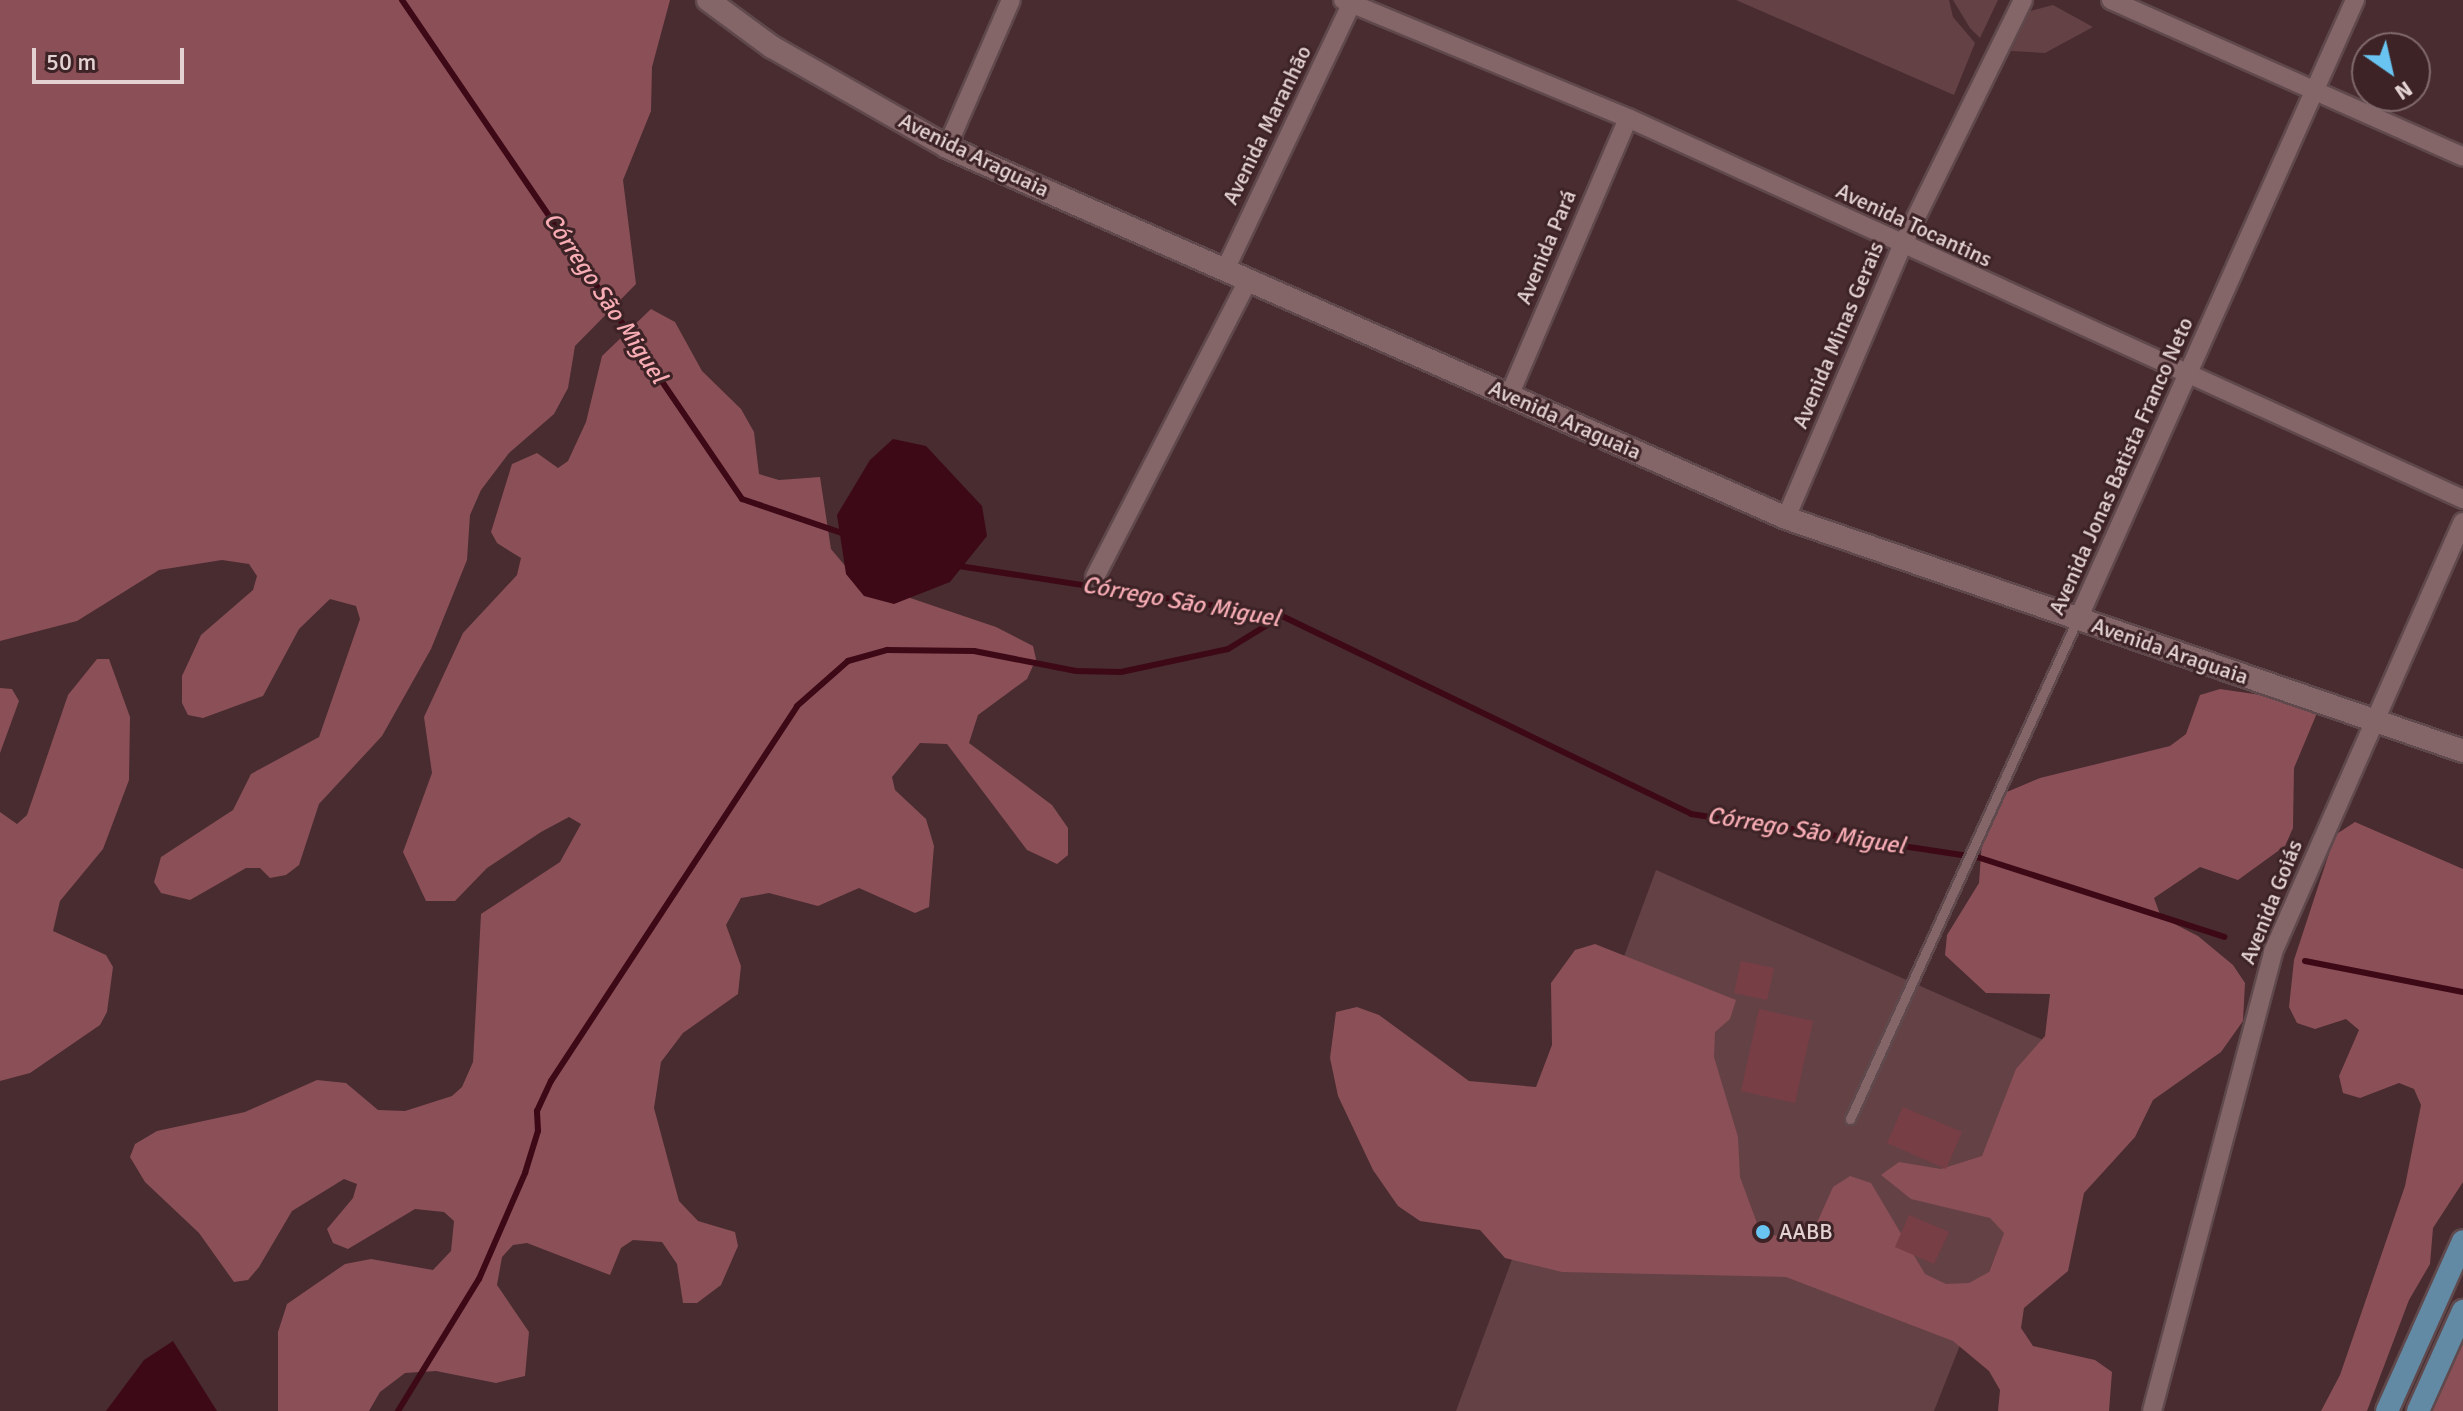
<!DOCTYPE html>
<html>
<head>
<meta charset="utf-8">
<style>
  body { margin:0 }
  #map { position:relative; width:2463px; height:1411px; overflow:hidden; background:#482c30; font-family:Signika,sans-serif }
  div>[style] { position:absolute }
  [style*='--x'] { left:calc(var(--x)*1px); top:calc(var(--y)*1px); width:calc(var(--w)*1px); rotate:calc(var(--a)*1deg) }
  .green>* { inset:0; background:#644145 }
  .forest>* { inset:0; background:#8b4f57 }
  .water>* { inset:0; background:#3e0916 }
  .stream>* { height:6px; margin:-3px; padding:0 3px; transform-origin:3px; border-radius:3px; background:#3e0916 }
  .building>* { inset:0; background:#783e46 }
  .roads { filter:drop-shadow(2px 0 #60494c) drop-shadow(-2px 0 #60494c) drop-shadow(0 2px #60494c) drop-shadow(0 -2px #60494c) }
  .service>* { height:9px; margin:-4.5px; padding:0 4.5px; transform-origin:4.5px; border-radius:4.5px; background:#846568 }
  .minor>* { height:18px; margin:-9px; padding:0 9px; transform-origin:9px; border-radius:9px; background:#846568 }
  .tertiary>* { height:22px; margin:-11px; padding:0 11px; transform-origin:11px; border-radius:11px; background:#846568 }
  .primary>* { height:22px; margin:-11px; padding:0 11px; transform-origin:11px; border-radius:11px; background:#638aa4 }
  .dots>* { width:22px; height:22px; translate:-50% -50%; box-sizing:border-box; border:4px solid #3d2326; border-radius:50% }
  span { translate:-50% -50%; white-space:nowrap; text-align:center; line-height:1.15; -webkit-text-stroke:6px #3d2326; paint-order:stroke }
  .street-label { font-size:22px; color:#e4d2d3 }
  .poi-label { font-size:22px; color:#e4d2d3 }
  .left { translate:0 -50%; text-align:left }
  .water-label { font-size:24px; color:#f8adb5; font-style:italic }
  .north { position:absolute; left:2351px; top:32px; width:80px; height:80px; box-sizing:border-box; background:#3d2326; border:2px solid #80696b; border-radius:50%; rotate:146deg; font-size:22px; font-weight:700; line-height:32px; text-align:center; color:#e4d2d3 }
  .north::after { content:''; display:block; margin:auto; width:28px; height:36px; background:#69c4f1; clip-path:polygon(50% 0,100% 100%,50% 72%,0 100%) }
  .scale { position:absolute; left:32px; top:48px; width:152px; height:36px; box-sizing:border-box; border:4px solid #e4d2d3; border-top:0; padding-left:10px; font-size:24px; line-height:28px; white-space:nowrap; color:#e4d2d3; -webkit-text-stroke:6px #3d2326; paint-order:stroke }
</style>
</head>
<body>
<div id="map">
  <div class="green">
    <div style="clip-path:polygon(1736px 0,1949px 0,1953px 17px,1975px 43px,1954px 95px)"></div>
    <div style="clip-path:polygon(1953px 0,1998px 0,1980px 38px,1970px 28px)"></div>
    <div style="clip-path:polygon(2053px 5px,2093px 27px,2045px 53px,2011px 51px,2030px 11px)"></div>
    <div style="clip-path:polygon(1656px 870px,2075px 1054px,1934px 1411px,1456px 1411px)"></div>
  </div>
  <div class="forest">
    <div style="clip-path:polygon(0 0,670px 0,652px 67px,651px 111px,623px 180px,636px 284px,575px 346px,568px 388px,554px 414px,509px 453px,481px 490px,470px 515px,467px 560px,431px 649px,382px 736px,319px 804px,299px 865px,286px 875px,270px 878px,260px 868px,246px 868px,190px 900px,161px 893px,154px 882px,161px 857px,233px 810px,251px 774px,319px 737px,360px 619px,356px 606px,330px 599px,299px 629px,263px 696px,203px 718px,188px 715px,182px 703px,182px 676px,201px 635px,253px 590px,257px 576px,249px 564px,222px 560px,159px 570px,77px 621px,0 641px)"></div>
    <div style="clip-path:polygon(651px 309px,675px 322px,702px 371px,741px 409px,754px 432px,759px 474px,779px 480px,820px 477px,831px 549px,857px 580px,996px 627px,1033px 646px,1036px 659px,1027px 679px,978px 715px,969px 743px,1052px 805px,1068px 828px,1068px 855px,1057px 864px,1027px 850px,947px 744px,920px 743px,892px 777px,895px 790px,926px 819px,934px 846px,929px 907px,915px 913px,859px 888px,818px 906px,769px 893px,741px 898px,726px 925px,741px 966px,738px 994px,683px 1033px,661px 1062px,654px 1108px,679px 1201px,698px 1221px,735px 1232px,738px 1246px,721px 1285px,697px 1303px,683px 1303px,677px 1264px,662px 1242px,633px 1240px,621px 1248px,610px 1275px,527px 1243px,513px 1245px,502px 1257px,497px 1285px,529px 1332px,525px 1376px,496px 1383px,436px 1371px,405px 1373px,380px 1392px,369px 1411px,278px 1411px,278px 1332px,287px 1304px,345px 1264px,371px 1259px,433px 1270px,451px 1251px,454px 1221px,444px 1212px,415px 1209px,348px 1249px,333px 1243px,327px 1229px,353px 1198px,357px 1184px,344px 1179px,292px 1211px,259px 1267px,248px 1280px,234px 1282px,199px 1233px,145px 1182px,130px 1157px,135px 1144px,157px 1131px,245px 1112px,317px 1080px,346px 1083px,378px 1110px,405px 1111px,452px 1096px,462px 1087px,473px 1062px,481px 914px,560px 862px,581px 824px,569px 817px,541px 832px,487px 868px,455px 901px,426px 901px,403px 852px,432px 773px,424px 717px,463px 633px,517px 575px,521px 558px,497px 543px,491px 532px,512px 464px,537px 453px,558px 468px,568px 461px,586px 422px,602px 356px)"></div>
    <div style="clip-path:polygon(97px 659px,109px 659px,130px 717px,129px 780px,103px 849px,60px 901px,53px 931px,106px 955px,113px 967px,107px 1012px,100px 1025px,30px 1073px,0 1081px,0 812px,17px 824px,27px 815px,68px 695px)"></div>
    <div style="clip-path:polygon(0 688px,12px 689px,19px 701px,0 753px)"></div>
    <div style="clip-path:polygon(2220px 689px,2301px 701px,2317px 713px,2294px 768px,2293px 828px,2285px 846px,2238px 880px,2200px 867px,2154px 898px,2161px 917px,2198px 936px,2233px 965px,2245px 983px,2243px 1021px,2221px 1052px,2153px 1100px,2135px 1137px,2084px 1193px,2068px 1271px,2024px 1308px,2021px 1328px,2033px 1346px,2095px 1360px,2112px 1372px,2109px 1411px,1998px 1411px,2000px 1390px,1989px 1371px,1953px 1341px,1786px 1277px,1562px 1272px,1505px 1258px,1480px 1230px,1420px 1221px,1398px 1206px,1373px 1170px,1338px 1096px,1330px 1058px,1336px 1012px,1357px 1007px,1379px 1015px,1469px 1081px,1536px 1087px,1552px 1045px,1551px 983px,1575px 950px,1595px 944px,1736px 1000px,1730px 1019px,1715px 1032px,1714px 1057px,1738px 1137px,1740px 1177px,1761px 1234px,1801px 1238px,1816px 1225px,1833px 1187px,1850px 1176px,1871px 1183px,1925px 1274px,1946px 1284px,1969px 1283px,1989px 1272px,2004px 1233px,1990px 1218px,1911px 1199px,1881px 1175px,1899px 1162px,1941px 1169px,1982px 1156px,2016px 1069px,2045px 1036px,2050px 994px,1986px 993px,1945px 955px,1947px 935px,1979px 883px,1984px 812px,2002px 794px,2040px 778px,2170px 746px,2186px 734px,2200px 695px)"></div>
    <div style="clip-path:polygon(2355px 822px,2463px 869px,2463px 1182px,2433px 1228px,2430px 1264px,2409px 1300px,2367px 1411px,2321px 1411px,2340px 1375px,2405px 1186px,2421px 1105px,2414px 1089px,2399px 1083px,2360px 1098px,2343px 1093px,2339px 1076px,2359px 1030px,2346px 1019px,2315px 1029px,2297px 1023px,2289px 1007px,2294px 960px,2335px 835px)"></div>
    <div style="clip-path:polygon(2463px 1337px,2463px 1411px,2431px 1411px,2455px 1358px)"></div>
  </div>
  <div class="water">
    <div style="clip-path:polygon(893px 439px,926px 446px,982px 506px,987px 536px,950px 582px,894px 604px,864px 596px,846px 574px,837px 515px,870px 460px)"></div>
    <div style="clip-path:polygon(173px 1341px,217px 1411px,106px 1411px,144px 1360px)"></div>
  </div>
  <div class="stream">
    <div style="--x:402;--y:0;--w:604;--a:55.73"></div>
    <div style="--x:742;--y:499;--w:109;--a:18.8"></div>
    <div style="--x:959;--y:566;--w:327;--a:8.8"></div>
    <div style="--x:1282;--y:616;--w:454;--a:25.8"></div>
    <div style="--x:1691;--y:814;--w:289;--a:8.6"></div>
    <div style="--x:1977;--y:857;--w:260;--a:17.9"></div>
    <div style="--x:2305;--y:961;--w:161;--a:11.1"></div>
    <div style="--x:398;--y:1411;--w:155;--a:-58.5"></div>
    <div style="--x:479;--y:1279;--w:116;--a:-66.5"></div>
    <div style="--x:525;--y:1173;--w:44;--a:-72.8"></div>
    <div style="--x:538;--y:1131;--w:20;--a:-93"></div>
    <div style="--x:537;--y:1111;--w:33;--a:-65"></div>
    <div style="--x:551;--y:1081;--w:448;--a:-56.7"></div>
    <div style="--x:797;--y:706;--w:68;--a:-41.4"></div>
    <div style="--x:848;--y:661;--w:41;--a:-15.8"></div>
    <div style="--x:887;--y:650;--w:87;--a:0.7"></div>
    <div style="--x:974;--y:651;--w:104;--a:11.1"></div>
    <div style="--x:1076;--y:671;--w:45;--a:1.3"></div>
    <div style="--x:1121;--y:672;--w:109;--a:-12.1"></div>
    <div style="--x:1228;--y:649;--w:61;--a:-31.6"></div>
  </div>
  <div class="building">
    <div style="clip-path:polygon(1741px 961px,1774px 968px,1767px 1000px,1734px 993px)"></div>
    <div style="clip-path:polygon(1759px 1009px,1813px 1021px,1795px 1103px,1741px 1091px)"></div>
    <div style="clip-path:polygon(1903px 1107px,1962px 1132px,1946px 1169px,1887px 1143px)"></div>
    <div style="clip-path:polygon(1909px 1215px,1949px 1232px,1934px 1264px,1895px 1247px)"></div>
  </div>
  <div class="roads">
    <div class="service">
      <div style="--x:1850;--y:1119;--w:548;--a:-65.54"></div>
    </div>
    <div class="minor">
      <div style="--x:1343;--y:0;--w:308;--a:22.5"></div>
      <div style="--x:1628;--y:118;--w:918;--a:24.53"></div>
      <div style="--x:2111;--y:0;--w:385;--a:24"></div>
      <div style="--x:947;--y:147;--w:160;--a:-66.5"></div>
      <div style="--x:1225;--y:270;--w:299;--a:-64.6"></div>
      <div style="--x:1509;--y:396;--w:302;--a:-66.8"></div>
      <div style="--x:1786;--y:518;--w:296;--a:-66.9"></div>
      <div style="--x:1902;--y:246;--w:274;--a:-63.8"></div>
      <div style="--x:1095;--y:577;--w:334;--a:-62.7"></div>
      <div style="--x:2078;--y:619;--w:678;--a:-65.89"></div>
      <div style="--x:2152;--y:1411;--w:475;--a:-75.2"></div>
      <div style="--x:2273;--y:952;--w:470;--a:-66.2"></div>
    </div>
    <div class="tertiary">
      <div style="--x:708;--y:0;--w:79;--a:36.3"></div>
      <div style="--x:772;--y:47;--w:202;--a:29.7"></div>
      <div style="--x:947;--y:147;--w:917;--a:23.85"></div>
      <div style="--x:1786;--y:518;--w:716;--a:18.99"></div>
    </div>
    <div class="primary">
      <div style="--x:2387;--y:1411;--w:186;--a:-65.9"></div>
      <div style="--x:2418;--y:1411;--w:110;--a:-65.8"></div>
    </div>
  </div>
  <div class="dots">
    <div style="left:1763px;top:1232px;background:#69c4f1"></div>
  </div>
  <div class="street-label">
    <span style="left:1267px;top:125px;rotate:-64deg">Avenida Maranhão</span>
    <span style="left:974px;top:155px;rotate:26deg">Avenida Araguaia</span>
    <span style="left:1914px;top:225px;rotate:25deg">Avenida Tocantins</span>
    <span style="left:1546px;top:247px;rotate:-67deg">Avenida Pará</span>
    <span style="left:1838px;top:335px;rotate:-67deg">Avenida Minas Gerais</span>
    <span style="left:1565px;top:420px;rotate:24deg">Avenida Araguaia</span>
    <span style="left:2121px;top:466px;rotate:-66deg">Avenida Jonas Batista Franco Neto</span>
    <span style="left:2170px;top:651px;rotate:19deg">Avenida Araguaia</span>
    <span style="left:2271px;top:902px;rotate:-68deg">Avenida Goiás</span>
  </div>
  <div class="poi-label">
    <span class="left" style="left:1779px;top:1232px">AABB</span>
  </div>
  <div class="water-label">
    <span style="left:605px;top:298px;rotate:56deg">Córrego São Miguel</span>
    <span style="left:1181px;top:602px;rotate:10deg">Córrego São Miguel</span>
    <span style="left:1806px;top:831px;rotate:9deg">Córrego São Miguel</span>
  </div>
  <div class="north">N</div>
  <div class="scale">50 m</div>
</div>
</body>
</html>
